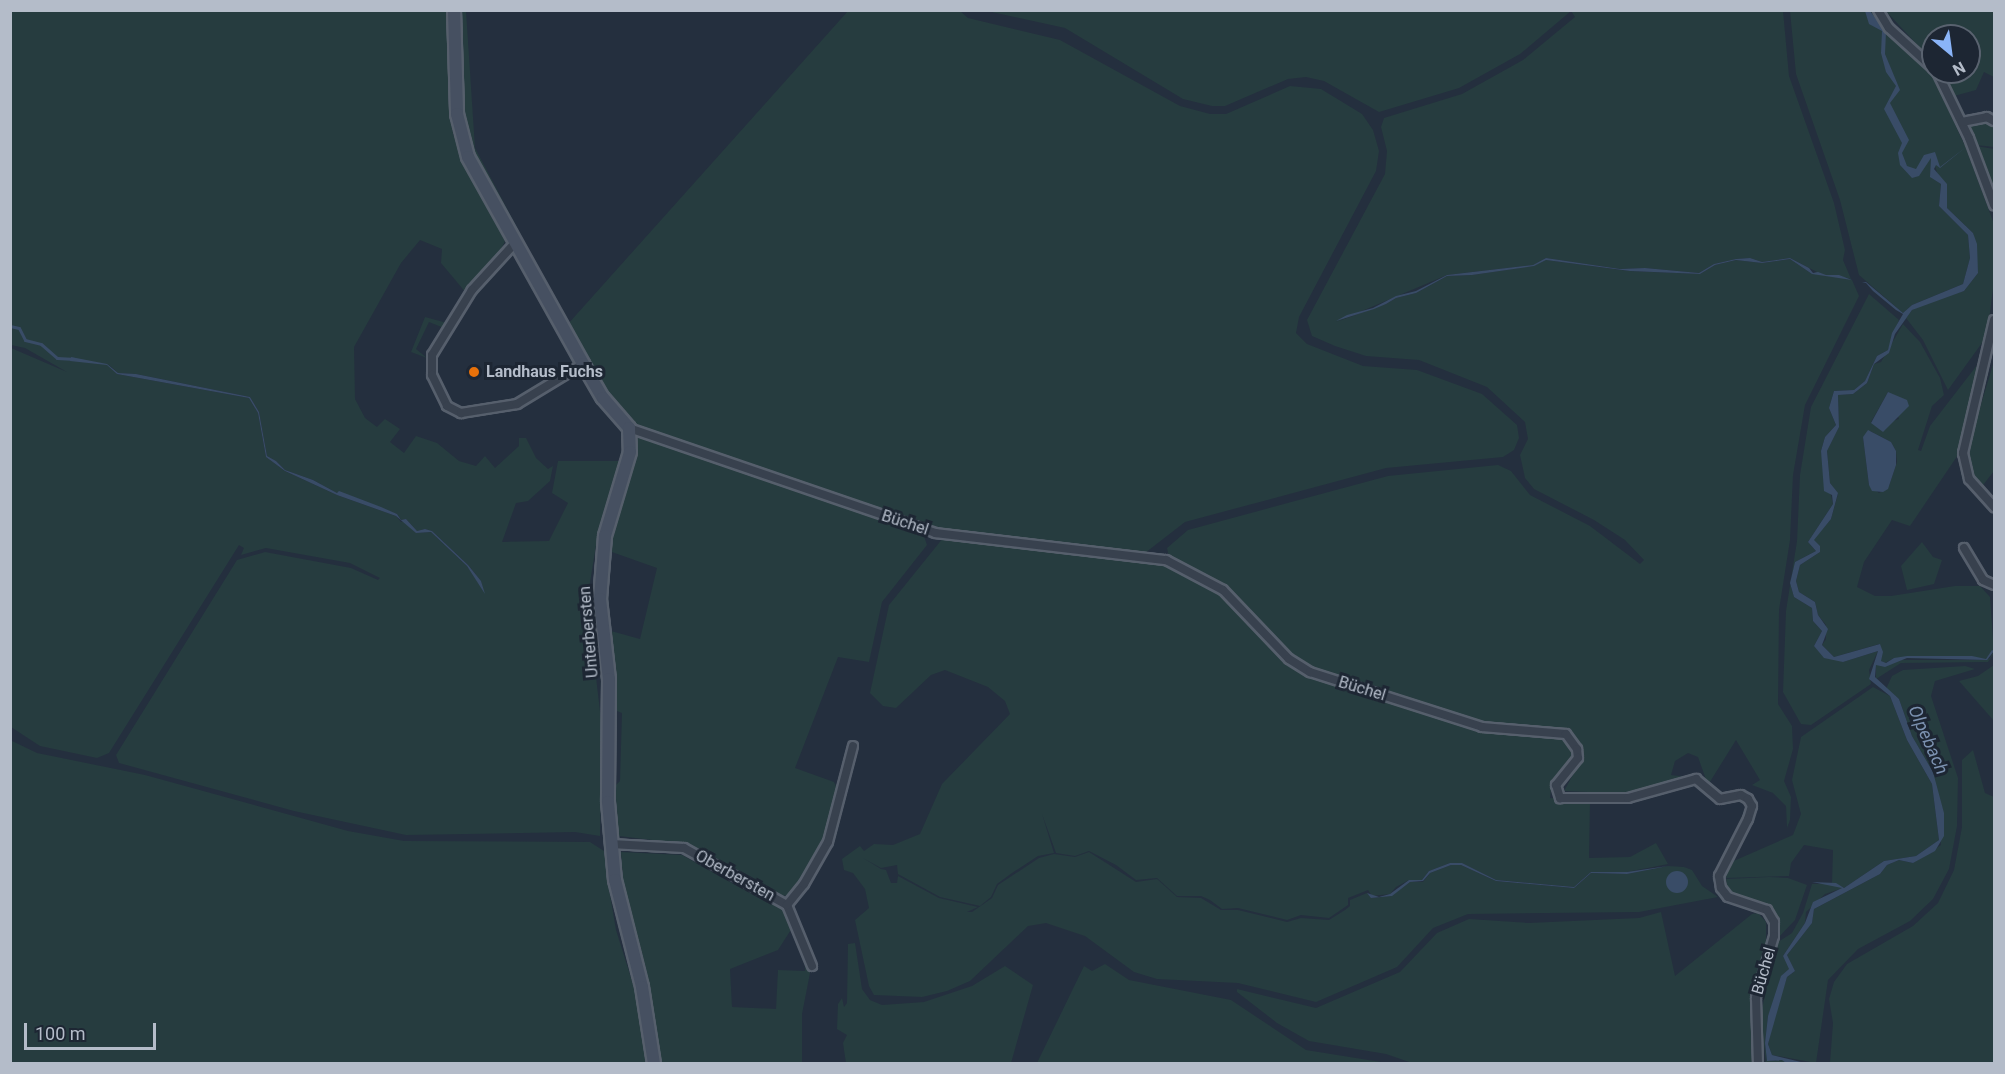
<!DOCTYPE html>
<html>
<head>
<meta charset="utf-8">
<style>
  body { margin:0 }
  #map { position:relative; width:2005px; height:1074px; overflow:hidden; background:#242f3e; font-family:Roboto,sans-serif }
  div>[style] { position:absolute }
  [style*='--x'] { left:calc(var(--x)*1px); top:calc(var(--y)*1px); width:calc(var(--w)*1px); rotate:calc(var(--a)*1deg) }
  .green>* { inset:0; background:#263c3f }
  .water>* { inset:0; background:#394c67 }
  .round { border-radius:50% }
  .stream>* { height:3px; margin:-1.5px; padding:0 1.5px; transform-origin:1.5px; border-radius:1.5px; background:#394c67 }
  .roads { filter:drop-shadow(2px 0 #565f6c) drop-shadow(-2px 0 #565f6c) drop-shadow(0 2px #565f6c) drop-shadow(0 -2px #565f6c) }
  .street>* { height:8px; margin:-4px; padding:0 4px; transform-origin:4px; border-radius:4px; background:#38414e }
  .secondary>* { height:12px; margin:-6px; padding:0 6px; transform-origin:6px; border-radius:6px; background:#465061 }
  .dots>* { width:16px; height:16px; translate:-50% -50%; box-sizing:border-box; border:3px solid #1d2633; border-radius:50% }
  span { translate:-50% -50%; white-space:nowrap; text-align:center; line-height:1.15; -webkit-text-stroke:6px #1d2633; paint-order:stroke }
  .poi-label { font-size:16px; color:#b4bcc9; font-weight:700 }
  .left { translate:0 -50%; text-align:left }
  .street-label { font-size:16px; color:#b4bcc9 }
  .water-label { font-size:18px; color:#7c92b1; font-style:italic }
  .frame { position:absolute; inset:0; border:12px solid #b4bcc9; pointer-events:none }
  .north { position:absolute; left:1921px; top:24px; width:60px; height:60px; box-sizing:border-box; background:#1d2633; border:2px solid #59626f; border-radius:50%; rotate:151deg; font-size:16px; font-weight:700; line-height:24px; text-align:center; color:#b4bcc9 }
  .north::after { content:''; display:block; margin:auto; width:21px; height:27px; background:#8ab4f8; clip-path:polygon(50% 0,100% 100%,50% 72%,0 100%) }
  .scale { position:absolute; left:24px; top:1023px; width:132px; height:27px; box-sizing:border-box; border:3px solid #b4bcc9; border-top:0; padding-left:8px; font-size:18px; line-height:21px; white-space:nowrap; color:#b4bcc9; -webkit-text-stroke:4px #1d2633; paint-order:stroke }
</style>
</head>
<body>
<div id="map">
  <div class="green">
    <div style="clip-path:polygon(evenodd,10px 11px,449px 11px,453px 134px,505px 241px,498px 256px,467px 294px,441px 263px,442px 249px,420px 240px,401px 263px,354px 347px,355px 399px,365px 418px,377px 427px,385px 419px,400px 429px,390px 442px,404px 453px,416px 436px,437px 443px,459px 461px,476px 466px,485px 456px,495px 468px,519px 446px,519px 438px,526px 438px,536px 458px,548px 469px,553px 466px,550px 481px,528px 501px,516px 503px,502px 542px,549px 541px,568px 503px,552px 493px,558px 461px,622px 461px,598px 533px,587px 601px,602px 728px,600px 836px,575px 832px,406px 835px,294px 811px,119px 763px,116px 755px,237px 560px,265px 552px,351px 568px,378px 580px,380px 578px,350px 563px,266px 548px,241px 555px,244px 548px,239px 545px,109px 753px,97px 758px,40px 746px,11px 727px,11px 348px,67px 372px,25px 348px,11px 345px,10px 11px,108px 364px,118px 373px,136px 374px,250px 397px,259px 412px,267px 456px,276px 461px,285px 470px,313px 480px,337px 493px,339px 492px,397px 514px,401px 520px,406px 519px,417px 531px,425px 529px,432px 531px,468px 565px,481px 581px,483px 589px,467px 566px,431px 532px,416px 533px,405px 521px,401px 522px,396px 516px,337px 495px,285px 471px,266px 457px,258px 413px,249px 398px,117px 374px,108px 364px)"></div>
    <div style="clip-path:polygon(458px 11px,466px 11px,475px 148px,568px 324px,848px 11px,960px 11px,968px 18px,1060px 40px,1180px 106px,1210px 114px,1226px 114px,1290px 86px,1321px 89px,1362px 114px,1373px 130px,1379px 151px,1376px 171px,1299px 317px,1296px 333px,1307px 344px,1363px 366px,1417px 370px,1482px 394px,1517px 425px,1519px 438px,1514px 450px,1503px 457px,1386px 468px,1185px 522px,1145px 553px,937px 530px,635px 425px,609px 396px,590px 366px,471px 153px,463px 126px)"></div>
    <div style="clip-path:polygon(evenodd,987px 11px,1783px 11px,1789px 76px,1834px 203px,1845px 250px,1843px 260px,1851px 279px,1839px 276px,1852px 280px,1859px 296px,1805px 405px,1793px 475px,1790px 540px,1779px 610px,1778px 704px,1792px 726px,1793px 749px,1784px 781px,1791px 797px,1790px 820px,1787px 828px,1786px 806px,1773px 793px,1752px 785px,1760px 780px,1736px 740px,1708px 785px,1698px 757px,1688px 753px,1675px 761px,1671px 775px,1687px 777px,1650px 789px,1634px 794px,1564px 791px,1580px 762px,1575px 738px,1564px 729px,1466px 721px,1317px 672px,1296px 660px,1225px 587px,1169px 557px,1167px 548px,1188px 530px,1388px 476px,1498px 465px,1511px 471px,1530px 495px,1590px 526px,1640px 564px,1644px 560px,1625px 540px,1594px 520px,1534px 489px,1525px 478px,1520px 455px,1528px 439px,1525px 422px,1487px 387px,1419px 360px,1366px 356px,1335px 346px,1312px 336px,1307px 320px,1385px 174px,1387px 151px,1381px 127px,1384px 118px,1462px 94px,1523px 60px,1575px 17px,1571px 11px,1520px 54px,1459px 88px,1379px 112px,1324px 81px,1306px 77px,1288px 79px,1225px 106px,1212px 106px,1183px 99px,1065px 28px,987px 11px,1546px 258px,1620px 269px,1645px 268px,1699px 273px,1714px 264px,1736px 259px,1750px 258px,1762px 262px,1790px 258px,1817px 272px,1812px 274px,1790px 259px,1762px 263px,1736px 260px,1715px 265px,1700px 274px,1629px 271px,1546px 260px,1533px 266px,1472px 275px,1447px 276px,1416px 293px,1396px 298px,1386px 304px,1336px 322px,1447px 275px,1533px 265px,1546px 258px)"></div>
    <div style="clip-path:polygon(1790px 11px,1876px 11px,1887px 30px,1931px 72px,1964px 144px,1968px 144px,1965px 146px,1994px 224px,1994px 281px,1987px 336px,1948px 390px,1923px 340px,1906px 318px,1912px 310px,1933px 299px,1964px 291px,1978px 273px,1973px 233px,1947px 208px,1947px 184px,1938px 176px,1934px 162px,1932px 178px,1941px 184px,1939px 206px,1968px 235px,1970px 258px,1963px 284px,1912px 305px,1903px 313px,1859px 275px,1840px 200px,1796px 74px)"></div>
    <div style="clip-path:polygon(1886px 11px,1994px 11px,1994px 77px,1984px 72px,1976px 90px,1954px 96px,1940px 72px,1969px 72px,1969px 36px,1933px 36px,1933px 62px)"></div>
    <div style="clip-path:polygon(1986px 122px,1994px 125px,1994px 147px,1976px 145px,1970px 129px,1973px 123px)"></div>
    <div style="clip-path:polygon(1976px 146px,1994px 149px,1994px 193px,1989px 178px)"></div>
    <div style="clip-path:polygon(1869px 294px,1899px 320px,1888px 350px,1877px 356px,1865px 381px,1854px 390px,1834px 391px,1829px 408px,1836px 425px,1825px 437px,1821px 451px,1833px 504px,1808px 542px,1816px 551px,1795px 562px,1790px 583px,1794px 597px,1812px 608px,1813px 621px,1822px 631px,1814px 646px,1843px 662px,1878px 651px,1869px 670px,1871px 684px,1811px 725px,1801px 724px,1783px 692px,1786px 611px,1797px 541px,1800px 475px,1811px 407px)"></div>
    <div style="clip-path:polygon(425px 317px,447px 323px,444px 328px,429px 322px,416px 349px,427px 358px,411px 352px)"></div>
    <div style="clip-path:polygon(evenodd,1903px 324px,1920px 342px,1940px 378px,1944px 395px,1932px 406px,1918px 450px,1921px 451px,1930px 426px,1981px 360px,1960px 452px,1910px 526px,1892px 520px,1864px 562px,1857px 587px,1875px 596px,1891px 596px,1955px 586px,1980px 586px,1990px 597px,1994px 653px,1988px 662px,1901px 663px,1876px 679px,1876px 665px,1885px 664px,1895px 660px,1983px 660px,1990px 658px,1994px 651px,1986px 659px,1894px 658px,1885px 663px,1881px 661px,1879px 644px,1834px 657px,1822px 645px,1826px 639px,1826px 625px,1818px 615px,1815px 602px,1799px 592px,1796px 581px,1800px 565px,1820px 552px,1813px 540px,1831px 519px,1838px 494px,1830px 483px,1827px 451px,1839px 427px,1838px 395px,1853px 394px,1867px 383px,1874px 364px,1881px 362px,1903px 324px,1888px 392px,1899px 419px,1892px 421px,1885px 430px,1871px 422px,1888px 392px,1903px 324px,1870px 431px,1891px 442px,1896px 451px,1897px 462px,1889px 486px,1879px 493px,1869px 485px,1863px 437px,1870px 431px)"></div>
    <div style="clip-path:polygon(1994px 361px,1994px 471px,1980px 489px,1973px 480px,1967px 451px)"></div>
    <div style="clip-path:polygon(642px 435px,923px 533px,927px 545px,882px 602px,869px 662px,838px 657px,795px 768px,834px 782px,840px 795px,825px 839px,791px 896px,778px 895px,685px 844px,619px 836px,615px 786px,620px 781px,622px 713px,617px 711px,611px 631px,640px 639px,657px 568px,609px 551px,636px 455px,637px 439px)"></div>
    <div style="clip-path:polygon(943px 538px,1162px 562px,1221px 592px,1302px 672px,1465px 727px,1562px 737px,1572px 750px,1571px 760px,1552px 780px,1550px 798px,1590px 801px,1589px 858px,1630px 857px,1656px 843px,1668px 864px,1627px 872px,1591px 872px,1574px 887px,1496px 880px,1462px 863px,1450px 863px,1429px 871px,1422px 880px,1409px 880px,1396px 887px,1390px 894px,1372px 896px,1368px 890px,1348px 898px,1348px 905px,1329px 918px,1301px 915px,1287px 920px,1238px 908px,1222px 909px,1210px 900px,1201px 896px,1177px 896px,1157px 878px,1136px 880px,1116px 865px,1089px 851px,1075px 856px,1056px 853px,1042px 814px,1054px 853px,1038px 856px,1012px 873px,997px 884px,991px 897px,980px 906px,940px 897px,898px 874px,897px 865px,881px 868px,863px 858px,881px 869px,886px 870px,891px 883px,897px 883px,898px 876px,939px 898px,978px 907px,967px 912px,972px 912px,992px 898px,998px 885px,1039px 858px,1054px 854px,1075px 857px,1089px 852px,1136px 882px,1157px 879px,1177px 897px,1201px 898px,1221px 910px,1238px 910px,1287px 922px,1301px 918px,1329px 920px,1345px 910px,1350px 906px,1350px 900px,1367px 893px,1372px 898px,1391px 896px,1410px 882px,1423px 882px,1430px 873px,1451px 865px,1461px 865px,1496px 881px,1574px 888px,1591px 873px,1627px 874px,1668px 866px,1684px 867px,1692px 870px,1702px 886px,1718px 897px,1639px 912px,1468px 914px,1433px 928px,1397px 967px,1316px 1002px,1238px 983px,1157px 979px,1134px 972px,1085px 936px,1046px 923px,1028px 926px,970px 981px,947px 991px,922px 997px,874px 995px,869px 986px,855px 920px,869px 908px,865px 889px,853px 873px,844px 870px,842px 859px,860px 846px,864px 851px,874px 844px,893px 845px,920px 834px,942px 784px,1010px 714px,1005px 701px,988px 687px,945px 670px,931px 675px,896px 708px,883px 706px,870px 693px,889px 605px)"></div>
    <div style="clip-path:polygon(1922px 542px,1933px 557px,1942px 560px,1934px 584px,1907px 590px,1901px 566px)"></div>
    <div style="clip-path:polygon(1994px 665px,1994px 721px,1959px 681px,1978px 676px)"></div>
    <div style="clip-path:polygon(1965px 666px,1975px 669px,1935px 681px,1931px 696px,1958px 778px,1957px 826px,1949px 869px,1933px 899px,1910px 921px,1858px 949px,1828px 980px,1816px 1063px,1772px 1055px,1768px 1044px,1773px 1018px,1787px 977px,1795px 971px,1787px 955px,1812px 923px,1814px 909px,1880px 874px,1887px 865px,1899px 860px,1913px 863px,1941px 845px,1933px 772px,1912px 736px,1899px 699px,1886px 689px,1892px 676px,1903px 670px)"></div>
    <div style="clip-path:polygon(1873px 687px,1890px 696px,1907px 740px,1932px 784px,1939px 840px,1916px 856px,1884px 861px,1844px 888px,1832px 883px,1833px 850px,1804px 845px,1791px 863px,1789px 876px,1726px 878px,1729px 863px,1793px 835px,1801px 814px,1792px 780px,1801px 737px)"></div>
    <div style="clip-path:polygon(10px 740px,37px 753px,145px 775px,348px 831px,404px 841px,590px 842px,604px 851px,608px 865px,606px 871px,616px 930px,638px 1000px,649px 1058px,646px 1064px,11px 1064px)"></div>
    <div style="clip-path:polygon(1973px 750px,1985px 793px,1994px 797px,1994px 1063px,1830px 1063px,1833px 1023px,1829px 999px,1834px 982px,1847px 964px,1913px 926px,1938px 903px,1954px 870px,1962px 827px,1962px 760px)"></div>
    <div style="clip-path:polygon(621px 852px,682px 855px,768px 903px,784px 907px,794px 925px,778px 950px,730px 969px,732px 1007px,776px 1009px,778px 970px,805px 971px,806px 957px,810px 973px,802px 1014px,802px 1063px,659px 1063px,648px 984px,624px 895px)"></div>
    <div style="clip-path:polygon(1769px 877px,1788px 878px,1807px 885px,1795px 920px,1776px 940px,1763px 905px,1737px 896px,1727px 888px,1726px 879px)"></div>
    <div style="clip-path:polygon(1812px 884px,1836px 884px,1843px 888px,1825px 894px,1806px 912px,1805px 923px,1783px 956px,1790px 969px,1768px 1016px,1765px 1043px,1767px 1061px,1783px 1060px,1786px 1063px,1766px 1064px,1763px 1035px,1762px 1009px,1775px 944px,1792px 933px,1803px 913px)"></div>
    <div style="clip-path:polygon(1661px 912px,1675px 976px,1752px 914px,1758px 913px,1766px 922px,1766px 943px,1755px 983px,1758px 1063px,1412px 1063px,1386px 1054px,1309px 1041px,1277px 1023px,1237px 992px,1237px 989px,1316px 1008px,1400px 972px,1437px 933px,1469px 919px,1529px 923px,1639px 918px)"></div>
    <div style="clip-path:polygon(855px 943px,862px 989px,870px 1000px,882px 1005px,924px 1002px,972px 986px,1005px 966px,1033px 985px,1011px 1063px,846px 1063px,843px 1043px,847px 1035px,837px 1029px,838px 1004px,842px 998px,844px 1007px,847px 1003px,848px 944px)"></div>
    <div style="clip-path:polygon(1105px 964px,1129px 980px,1231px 1000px,1306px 1050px,1387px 1063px,1037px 1063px,1084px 966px,1092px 971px)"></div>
  </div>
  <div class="water">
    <div style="clip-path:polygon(1865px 11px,1870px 11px,1886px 32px,1885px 54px,1900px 90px,1890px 103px,1909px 140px,1902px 153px,1907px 166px,1916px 169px,1924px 155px,1935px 152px,1940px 167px,1966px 147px,1940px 168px,1936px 165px,1934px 169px,1947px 184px,1947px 208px,1973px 233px,1977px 244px,1978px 273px,1964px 291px,1912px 310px,1895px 334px,1889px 353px,1874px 364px,1867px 383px,1853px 394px,1838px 395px,1839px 427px,1827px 451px,1830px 483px,1838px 493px,1831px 519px,1814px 540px,1820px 546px,1820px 552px,1800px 565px,1796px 581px,1799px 592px,1815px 602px,1818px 615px,1828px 629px,1822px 645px,1834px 657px,1880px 644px,1883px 652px,1881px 661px,1886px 663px,1894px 658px,1907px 656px,1972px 656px,1986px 659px,1992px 650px,1994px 651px,1987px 660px,1907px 658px,1885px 667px,1876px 665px,1875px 677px,1899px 699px,1912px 736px,1933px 772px,1944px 813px,1944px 836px,1935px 851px,1913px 863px,1899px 860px,1887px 865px,1880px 874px,1814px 909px,1812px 923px,1787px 955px,1795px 971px,1787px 977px,1768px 1044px,1772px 1055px,1805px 1063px,1786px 1063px,1782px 1060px,1767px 1061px,1765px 1043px,1768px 1016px,1781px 976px,1789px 969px,1783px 956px,1805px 923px,1813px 902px,1842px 888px,1812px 882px,1836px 883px,1844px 888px,1884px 861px,1916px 856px,1939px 840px,1932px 784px,1907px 740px,1890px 696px,1869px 679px,1878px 651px,1843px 662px,1824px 658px,1814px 646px,1822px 631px,1813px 621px,1812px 608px,1794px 597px,1790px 583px,1795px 562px,1816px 551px,1808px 542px,1833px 504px,1832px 495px,1824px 491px,1821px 451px,1825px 437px,1836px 425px,1829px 408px,1834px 391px,1854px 390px,1865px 381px,1877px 356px,1888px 350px,1892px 333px,1903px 314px,1896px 310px,1873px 291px,1866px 283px,1862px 282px,1866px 282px,1903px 313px,1912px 305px,1963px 284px,1970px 258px,1968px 235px,1939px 206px,1941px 184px,1930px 177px,1931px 158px,1919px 176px,1912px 178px,1900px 165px,1898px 153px,1902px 143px,1884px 109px,1896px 86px,1886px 72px,1881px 53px,1882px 31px,1869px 24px)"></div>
    <div style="clip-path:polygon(1546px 258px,1620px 269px,1645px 268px,1699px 273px,1714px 264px,1736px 259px,1750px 258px,1762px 262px,1790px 258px,1809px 268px,1813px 273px,1818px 272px,1826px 275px,1839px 275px,1852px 280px,1812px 274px,1790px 259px,1762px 263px,1736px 260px,1715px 265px,1700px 274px,1630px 271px,1546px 260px,1534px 266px,1472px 275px,1447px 276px,1416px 293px,1396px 298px,1386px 304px,1374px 309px,1336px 321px,1347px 315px,1373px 308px,1396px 296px,1416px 291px,1447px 275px,1533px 265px)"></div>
    <div style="clip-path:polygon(71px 357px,107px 364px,118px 373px,136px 374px,250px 397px,259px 412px,267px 456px,276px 461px,285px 470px,313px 480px,337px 493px,339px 491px,381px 507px,397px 514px,401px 520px,406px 519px,417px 531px,425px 529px,432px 531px,468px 565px,481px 581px,485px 594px,467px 566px,431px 532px,416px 533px,396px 516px,337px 495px,285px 471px,266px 457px,258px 413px,249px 398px,117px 374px,107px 365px,70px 361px)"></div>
    <div style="clip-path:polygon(1888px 392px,1907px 400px,1909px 406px,1883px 432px,1871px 423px)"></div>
    <div style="clip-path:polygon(1868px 430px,1891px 442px,1896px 451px,1896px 465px,1888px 489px,1883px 492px,1872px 491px,1869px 485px,1863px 437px)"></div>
    <div style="clip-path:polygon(1450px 863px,1462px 863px,1496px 880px,1574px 887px,1591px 872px,1627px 872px,1668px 866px,1627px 874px,1591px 873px,1574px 888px,1496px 881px,1461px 865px,1451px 865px,1430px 873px,1423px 881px,1410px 882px,1392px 896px,1371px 898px,1367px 893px,1379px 897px,1390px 894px,1409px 880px,1422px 880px,1429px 871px)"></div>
    <div class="round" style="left:1666px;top:871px;width:22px;height:22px"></div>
  </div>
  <div class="stream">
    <div style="--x:10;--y:326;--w:9;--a:13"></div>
    <div style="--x:19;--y:328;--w:13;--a:63"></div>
    <div style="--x:25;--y:340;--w:16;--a:14"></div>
    <div style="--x:41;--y:344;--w:21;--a:41"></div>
    <div style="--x:57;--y:358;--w:18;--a:3"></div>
  </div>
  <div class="roads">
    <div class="street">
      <div style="--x:1878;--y:10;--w:21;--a:59"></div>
      <div style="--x:1889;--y:28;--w:59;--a:42.3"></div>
      <div style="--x:1937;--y:72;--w:73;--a:64.1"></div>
      <div style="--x:1969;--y:138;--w:72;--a:69.5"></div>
      <div style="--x:1962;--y:122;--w:25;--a:-11"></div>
      <div style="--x:1987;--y:117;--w:8;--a:30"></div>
      <div style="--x:515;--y:243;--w:64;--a:132.5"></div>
      <div style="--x:472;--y:290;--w:76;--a:121.6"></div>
      <div style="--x:432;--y:355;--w:20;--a:90"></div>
      <div style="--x:432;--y:375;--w:34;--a:64"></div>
      <div style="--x:447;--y:406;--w:16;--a:27"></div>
      <div style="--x:461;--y:413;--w:57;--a:-9.1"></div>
      <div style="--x:517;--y:404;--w:77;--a:-31.2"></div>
      <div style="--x:1994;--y:320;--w:137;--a:103.1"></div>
      <div style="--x:1963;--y:453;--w:27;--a:77"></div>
      <div style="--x:1969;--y:479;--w:38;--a:48"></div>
      <div style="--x:629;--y:428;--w:324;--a:18.9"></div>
      <div style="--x:935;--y:533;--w:233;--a:6.7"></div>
      <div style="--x:1166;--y:560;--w:64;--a:27.8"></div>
      <div style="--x:1223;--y:590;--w:95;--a:46.3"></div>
      <div style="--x:1289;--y:659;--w:25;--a:32"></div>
      <div style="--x:1310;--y:672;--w:181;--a:17.7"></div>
      <div style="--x:1482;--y:727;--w:84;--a:4.8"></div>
      <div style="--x:1566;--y:734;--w:19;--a:54"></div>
      <div style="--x:1577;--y:749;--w:9;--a:84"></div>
      <div style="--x:1578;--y:758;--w:35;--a:129"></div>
      <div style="--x:1556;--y:785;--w:14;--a:73"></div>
      <div style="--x:1560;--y:798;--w:68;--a:0"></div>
      <div style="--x:1628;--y:798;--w:71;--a:-15.6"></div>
      <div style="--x:1696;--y:779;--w:31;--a:40"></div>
      <div style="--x:1720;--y:799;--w:21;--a:-11"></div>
      <div style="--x:1741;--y:795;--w:8;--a:30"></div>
      <div style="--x:1748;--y:799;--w:8;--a:60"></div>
      <div style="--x:1752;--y:806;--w:14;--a:107"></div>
      <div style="--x:1748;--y:819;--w:64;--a:117"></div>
      <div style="--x:1719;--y:876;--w:12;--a:81"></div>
      <div style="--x:1721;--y:888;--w:11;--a:52"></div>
      <div style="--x:1728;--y:897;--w:41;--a:18.4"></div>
      <div style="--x:1767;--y:910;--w:14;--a:60"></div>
      <div style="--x:1774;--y:922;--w:14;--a:90"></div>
      <div style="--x:1774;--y:936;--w:65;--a:106.2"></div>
      <div style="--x:1756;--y:998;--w:66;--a:88.3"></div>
      <div style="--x:1964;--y:548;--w:37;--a:59"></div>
      <div style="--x:1983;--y:580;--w:12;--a:24"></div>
      <div style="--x:611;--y:844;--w:73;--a:3.1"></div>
      <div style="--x:684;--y:848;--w:118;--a:29"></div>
      <div style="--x:787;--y:905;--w:66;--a:67.7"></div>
      <div style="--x:787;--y:905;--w:27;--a:-51"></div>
      <div style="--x:804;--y:884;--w:48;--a:-60.3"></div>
      <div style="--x:828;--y:842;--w:99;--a:-75.4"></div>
    </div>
    <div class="secondary">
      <div style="--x:454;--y:10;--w:104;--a:88.3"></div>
      <div style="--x:457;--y:114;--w:44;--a:75.7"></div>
      <div style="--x:468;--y:157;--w:237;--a:60.9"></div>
      <div style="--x:583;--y:364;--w:39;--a:60"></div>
      <div style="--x:603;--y:398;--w:40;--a:49"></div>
      <div style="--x:629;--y:428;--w:24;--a:88"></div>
      <div style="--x:630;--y:452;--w:88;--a:106.6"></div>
      <div style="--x:605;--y:536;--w:63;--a:94.5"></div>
      <div style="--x:600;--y:599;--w:81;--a:83.6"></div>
      <div style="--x:609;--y:679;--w:123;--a:90.5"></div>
      <div style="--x:608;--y:802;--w:78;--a:84.9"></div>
      <div style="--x:615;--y:880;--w:110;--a:75.8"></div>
      <div style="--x:642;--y:987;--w:78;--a:81.1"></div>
    </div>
  </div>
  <div class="dots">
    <div style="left:474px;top:372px;background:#e8710a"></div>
  </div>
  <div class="poi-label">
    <span class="left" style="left:486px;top:372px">Landhaus Fuchs</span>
  </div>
  <div class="street-label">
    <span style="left:905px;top:523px;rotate:18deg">Büchel</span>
    <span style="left:589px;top:632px;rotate:-95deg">Unterbersten</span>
    <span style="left:1362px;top:689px;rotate:17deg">Büchel</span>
    <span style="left:735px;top:876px;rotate:29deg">Oberbersten</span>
    <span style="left:1764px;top:971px;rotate:-74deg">Büchel</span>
  </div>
  <div class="water-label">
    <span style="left:1928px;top:740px;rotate:66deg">Olpebach</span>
  </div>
  <div class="frame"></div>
  <div class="north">N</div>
  <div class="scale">100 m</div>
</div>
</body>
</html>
